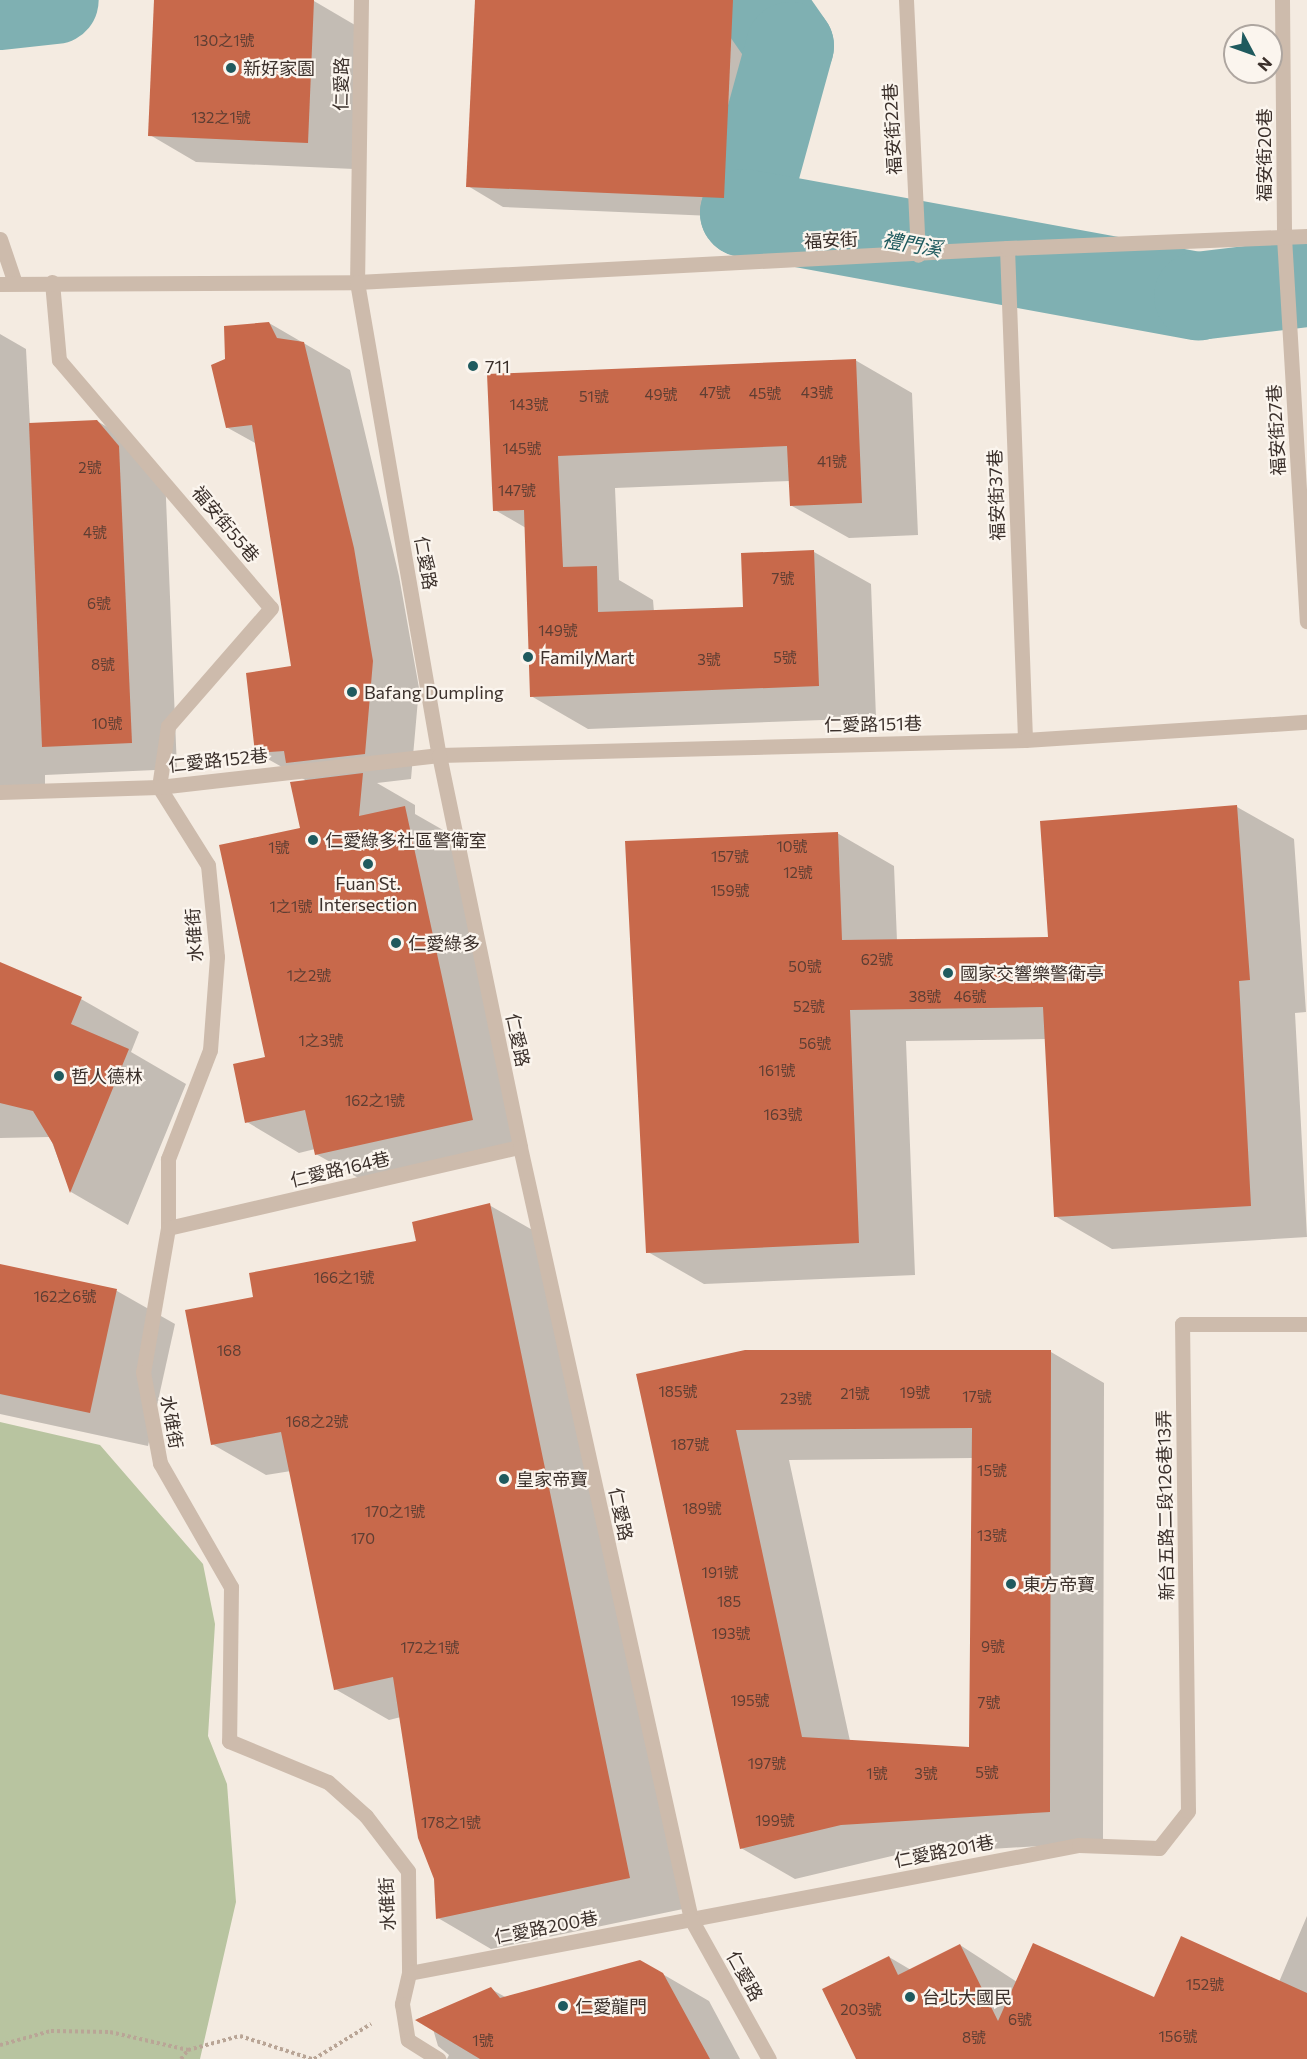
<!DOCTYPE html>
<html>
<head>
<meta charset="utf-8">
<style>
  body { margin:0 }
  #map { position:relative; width:1307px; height:2059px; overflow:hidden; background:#f4ebe1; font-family:Commissioner,"Noto Sans TC",sans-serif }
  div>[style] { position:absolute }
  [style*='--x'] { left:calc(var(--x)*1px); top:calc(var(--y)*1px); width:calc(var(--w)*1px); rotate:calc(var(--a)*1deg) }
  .green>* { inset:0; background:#b8c4a0 }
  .shadow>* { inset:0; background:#0003 }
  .river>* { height:88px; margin:-44px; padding:0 44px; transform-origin:44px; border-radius:44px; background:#7fb0b2 }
  .building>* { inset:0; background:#c8694b }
  .path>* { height:4px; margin-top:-2px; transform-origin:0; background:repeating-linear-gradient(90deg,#b9a596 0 3px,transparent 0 6px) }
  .lane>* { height:15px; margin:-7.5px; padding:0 7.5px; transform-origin:7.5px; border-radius:7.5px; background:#cdbbac }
  .street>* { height:15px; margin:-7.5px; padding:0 7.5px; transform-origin:7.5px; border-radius:7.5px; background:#cdbbac }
  .dots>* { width:16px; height:16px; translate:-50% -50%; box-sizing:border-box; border:3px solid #fbf5ee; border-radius:50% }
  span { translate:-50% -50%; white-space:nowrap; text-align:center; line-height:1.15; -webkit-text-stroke:4.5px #fbf5ee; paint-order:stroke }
  .number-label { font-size:15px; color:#5e3e33 }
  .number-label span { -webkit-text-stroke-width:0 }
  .poi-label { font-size:18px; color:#3b302b }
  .left { translate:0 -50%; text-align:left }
  .street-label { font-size:18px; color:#3b302b }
  .water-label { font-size:20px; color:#1f5a5e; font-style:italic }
  .north { position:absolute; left:1223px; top:24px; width:60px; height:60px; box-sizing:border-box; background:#fbf5ee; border:2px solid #aea6a0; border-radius:50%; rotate:131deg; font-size:16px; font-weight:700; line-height:24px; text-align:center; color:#3b302b }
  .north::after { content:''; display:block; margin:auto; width:21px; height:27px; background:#1f5a5e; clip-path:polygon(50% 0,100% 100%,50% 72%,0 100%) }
</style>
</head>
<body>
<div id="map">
  <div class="green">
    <div style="clip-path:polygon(0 1422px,100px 1445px,203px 1564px,215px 1624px,208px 1736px,227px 1784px,236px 1902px,200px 2059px,0 2059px)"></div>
  </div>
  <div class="shadow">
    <div style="clip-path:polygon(155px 0,314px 1px,360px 28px,354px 169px,196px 162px,150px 135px)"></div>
    <div style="clip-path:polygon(477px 0,770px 0,759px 218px,503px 207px,468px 186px)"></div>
    <div style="clip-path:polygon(269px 323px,350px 370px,399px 576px,419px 688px,411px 779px,377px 783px,415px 805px,415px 814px,457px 838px,525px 1150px,369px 1184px,316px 1154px,315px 1149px,299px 1153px,247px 1122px,267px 1058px,307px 781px,257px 753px,293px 667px,257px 444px,228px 428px,226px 360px)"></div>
    <div style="clip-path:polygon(0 334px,26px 349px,30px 425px,97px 421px,143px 448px,165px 474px,177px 769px,45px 775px,45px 786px,0 788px)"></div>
    <div style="clip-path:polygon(855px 360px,912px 393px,918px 535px,849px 538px,792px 506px,790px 481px,615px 488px,619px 580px,653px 600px,654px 612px,745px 608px,814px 552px,871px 584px,876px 718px,588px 729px,531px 696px,526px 528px,495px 510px,489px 376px)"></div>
    <div style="clip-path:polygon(1237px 807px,1294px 839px,1306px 1012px,1295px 1013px,1307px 1237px,1112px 1249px,1055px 1216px,1046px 1039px,906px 1041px,915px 1275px,704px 1284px,648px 1252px,837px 833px,894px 866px,897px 941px,1050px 938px)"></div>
    <div style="clip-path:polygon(0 964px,81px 999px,139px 1032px,131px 1052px,186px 1084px,128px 1225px,71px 1192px,50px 1137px,0 1138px)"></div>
    <div style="clip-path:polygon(489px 1205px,543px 1236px,683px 1909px,491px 1949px,438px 1918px,436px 1879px,401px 1717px,389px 1720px,335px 1689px,291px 1471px,266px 1475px,212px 1444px,255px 1298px,418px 1242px)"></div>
    <div style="clip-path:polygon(0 1265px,117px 1291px,175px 1324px,148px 1446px,0 1414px)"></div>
    <div style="clip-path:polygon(evenodd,1051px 1352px,1104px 1383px,1103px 1842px,896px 1855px,795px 1879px,741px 1848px,638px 1375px,1051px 1352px,973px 1458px,971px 1748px,850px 1741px,789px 1460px,973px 1458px)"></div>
    <div style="clip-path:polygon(1307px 1916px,1307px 2059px,857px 2059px,889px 1957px,911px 1970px,960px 1945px,1017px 1982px,1154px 1999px,1279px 1982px)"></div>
    <div style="clip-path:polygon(640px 1961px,709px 2001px,740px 2059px,447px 2059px,449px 2055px,438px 2046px,433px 2029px,417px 2019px,491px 1989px,507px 1998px)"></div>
  </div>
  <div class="river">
    <div style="--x:758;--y:0;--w:56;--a:55.2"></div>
    <div style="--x:790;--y:46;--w:173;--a:105.4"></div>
    <div style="--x:744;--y:213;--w:462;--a:10.4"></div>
    <div style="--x:1198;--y:296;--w:110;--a:-6.8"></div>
    <div style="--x:0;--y:6;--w:55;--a:-6.2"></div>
  </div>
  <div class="building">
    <div style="clip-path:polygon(154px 0,314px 0,308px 143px,148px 136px)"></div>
    <div style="clip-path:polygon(475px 0,733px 0,724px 198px,466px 187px)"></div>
    <div style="clip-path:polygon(269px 322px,277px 338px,304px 342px,354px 548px,373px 661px,365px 754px,286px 763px,284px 751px,255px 753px,246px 673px,291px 666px,252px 425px,226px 428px,211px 365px,225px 359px,224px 326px)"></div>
    <div style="clip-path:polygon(856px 359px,862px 503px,790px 506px,787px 446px,558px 456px,563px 567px,597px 566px,598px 612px,743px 607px,741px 553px,814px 550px,819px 686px,530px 697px,524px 510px,493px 511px,487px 374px)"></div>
    <div style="clip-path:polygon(97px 420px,119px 446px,132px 743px,42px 747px,29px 423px)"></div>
    <div style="clip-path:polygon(363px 773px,359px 816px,405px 806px,473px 1120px,315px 1155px,305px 1110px,245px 1123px,233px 1064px,265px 1057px,219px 845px,300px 828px,290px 782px)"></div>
    <div style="clip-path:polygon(1237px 805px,1250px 980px,1239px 981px,1251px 1206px,1054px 1217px,1043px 1007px,850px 1010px,859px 1243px,646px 1253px,625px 841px,838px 832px,842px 940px,1048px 937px,1040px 821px)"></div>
    <div style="clip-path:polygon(0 962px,82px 997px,71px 1024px,129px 1049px,70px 1193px,53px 1144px,33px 1111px,0 1103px)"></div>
    <div style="clip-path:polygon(490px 1203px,630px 1878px,436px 1919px,434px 1879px,418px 1838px,393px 1677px,334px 1690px,281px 1432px,211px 1445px,185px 1310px,253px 1297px,249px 1273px,416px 1241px,412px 1222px)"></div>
    <div style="clip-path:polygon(0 1264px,117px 1289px,90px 1413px,0 1394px)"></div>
    <div style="clip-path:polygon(evenodd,745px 1350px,1051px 1350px,1050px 1812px,841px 1825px,740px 1849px,636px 1374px,745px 1350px,972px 1428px,969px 1747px,802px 1737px,736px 1430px,972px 1428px)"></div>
    <div style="clip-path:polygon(1181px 1936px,1307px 1993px,1307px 2059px,856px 2059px,822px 1989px,889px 1956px,898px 1975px,960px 1944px,998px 2021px,1033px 1943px,1154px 1997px)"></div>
    <div style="clip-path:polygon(640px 1960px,663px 1973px,710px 2059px,480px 2059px,415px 2020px,491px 1987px,500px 1998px)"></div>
  </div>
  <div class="path">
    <div style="--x:0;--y:2045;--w:53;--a:-15.4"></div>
    <div style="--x:51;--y:2031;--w:59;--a:1"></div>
    <div style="--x:110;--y:2032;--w:80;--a:13"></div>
    <div style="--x:181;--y:2059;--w:11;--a:-52"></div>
    <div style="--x:188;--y:2050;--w:54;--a:-15.1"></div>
    <div style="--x:240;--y:2036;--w:76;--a:17.7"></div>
    <div style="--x:314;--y:2059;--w:67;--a:-31.6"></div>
  </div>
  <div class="lane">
    <div style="--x:906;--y:0;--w:255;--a:87.3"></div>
    <div style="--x:1282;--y:0;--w:237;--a:89.5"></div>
    <div style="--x:1284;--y:237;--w:385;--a:86.6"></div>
    <div style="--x:0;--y:239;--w:46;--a:71.2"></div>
    <div style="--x:1007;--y:248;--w:492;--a:87.9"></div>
    <div style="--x:52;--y:282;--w:78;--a:84.9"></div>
    <div style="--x:59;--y:360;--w:326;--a:49.5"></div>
    <div style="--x:271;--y:608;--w:157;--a:131.1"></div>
    <div style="--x:168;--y:726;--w:62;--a:98.4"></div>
    <div style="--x:159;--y:787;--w:92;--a:57.9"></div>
    <div style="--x:208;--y:865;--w:92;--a:84.4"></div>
    <div style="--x:217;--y:957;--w:93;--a:94.3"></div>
    <div style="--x:210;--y:1050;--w:117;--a:111.1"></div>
    <div style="--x:168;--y:1159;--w:69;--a:90"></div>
    <div style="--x:168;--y:1228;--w:146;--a:99.8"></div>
    <div style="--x:143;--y:1372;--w:93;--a:79.4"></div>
    <div style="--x:160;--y:1463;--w:143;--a:60.2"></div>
    <div style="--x:231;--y:1587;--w:154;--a:90.7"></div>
    <div style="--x:229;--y:1741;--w:107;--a:22.5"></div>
    <div style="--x:328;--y:1782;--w:51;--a:41.8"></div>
    <div style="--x:366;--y:1816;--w:69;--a:52.6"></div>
    <div style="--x:408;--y:1871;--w:102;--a:89.4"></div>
    <div style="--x:409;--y:1973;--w:32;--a:103"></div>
    <div style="--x:402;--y:2004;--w:36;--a:81"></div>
    <div style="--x:408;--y:2040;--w:36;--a:32"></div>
    <div style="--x:0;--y:284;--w:357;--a:-0.3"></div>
    <div style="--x:357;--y:282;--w:651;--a:-2.99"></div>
    <div style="--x:1007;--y:248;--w:300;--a:-2.3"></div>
    <div style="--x:0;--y:792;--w:159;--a:-1.8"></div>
    <div style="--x:159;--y:787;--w:282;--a:-6.5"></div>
    <div style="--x:439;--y:755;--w:586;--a:-1.47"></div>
    <div style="--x:1025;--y:740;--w:283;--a:-3.7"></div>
    <div style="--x:168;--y:1228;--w:361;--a:-13"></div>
    <div style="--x:409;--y:1973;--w:682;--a:-10.82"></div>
    <div style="--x:1079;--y:1845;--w:80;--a:2.1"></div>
    <div style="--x:1159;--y:1848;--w:47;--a:-51.9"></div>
    <div style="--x:1188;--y:1811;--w:487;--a:-90.7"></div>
    <div style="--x:1182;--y:1324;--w:125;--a:0"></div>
  </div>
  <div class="street">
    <div style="--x:361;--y:0;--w:282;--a:90.8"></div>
    <div style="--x:357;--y:282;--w:480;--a:80.2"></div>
    <div style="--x:439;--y:755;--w:400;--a:78.3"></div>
    <div style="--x:520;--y:1147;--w:791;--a:77.51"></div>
    <div style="--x:691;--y:1919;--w:160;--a:60.9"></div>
  </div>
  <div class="dots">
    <div style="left:231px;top:68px;background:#1f5a5e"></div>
    <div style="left:473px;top:366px;background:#1f5a5e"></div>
    <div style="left:528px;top:657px;background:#1f5a5e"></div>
    <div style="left:352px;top:692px;background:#1f5a5e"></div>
    <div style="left:313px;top:840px;background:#1f5a5e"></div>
    <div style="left:368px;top:864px;background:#1f5a5e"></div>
    <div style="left:396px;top:943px;background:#1f5a5e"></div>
    <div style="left:948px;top:973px;background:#1f5a5e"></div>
    <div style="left:59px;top:1076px;background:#1f5a5e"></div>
    <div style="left:504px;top:1479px;background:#1f5a5e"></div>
    <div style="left:1011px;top:1584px;background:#1f5a5e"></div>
    <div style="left:910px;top:1997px;background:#1f5a5e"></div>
    <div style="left:563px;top:2006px;background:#1f5a5e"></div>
  </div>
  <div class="number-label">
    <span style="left:224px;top:41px">130之1號</span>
    <span style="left:221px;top:118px">132之1號</span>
    <span style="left:715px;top:393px">47號</span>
    <span style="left:817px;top:393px">43號</span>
    <span style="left:765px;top:394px">45號</span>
    <span style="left:661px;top:395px">49號</span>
    <span style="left:594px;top:397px">51號</span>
    <span style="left:529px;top:405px">143號</span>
    <span style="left:522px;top:449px">145號</span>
    <span style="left:832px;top:462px">41號</span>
    <span style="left:90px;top:468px">2號</span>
    <span style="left:517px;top:491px">147號</span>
    <span style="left:95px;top:533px">4號</span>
    <span style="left:783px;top:579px">7號</span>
    <span style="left:99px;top:604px">6號</span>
    <span style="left:558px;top:631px">149號</span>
    <span style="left:785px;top:658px">5號</span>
    <span style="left:709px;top:660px">3號</span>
    <span style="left:103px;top:665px">8號</span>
    <span style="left:107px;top:724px">10號</span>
    <span style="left:792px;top:847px">10號</span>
    <span style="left:279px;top:848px">1號</span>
    <span style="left:730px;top:857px">157號</span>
    <span style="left:798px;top:873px">12號</span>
    <span style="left:730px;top:891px">159號</span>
    <span style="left:291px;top:907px">1之1號</span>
    <span style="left:877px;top:960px">62號</span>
    <span style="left:805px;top:967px">50號</span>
    <span style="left:309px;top:976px">1之2號</span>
    <span style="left:925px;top:997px">38號</span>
    <span style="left:970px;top:997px">46號</span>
    <span style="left:809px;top:1007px">52號</span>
    <span style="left:321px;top:1041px">1之3號</span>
    <span style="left:815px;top:1044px">56號</span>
    <span style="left:777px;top:1071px">161號</span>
    <span style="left:375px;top:1101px">162之1號</span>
    <span style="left:783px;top:1115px">163號</span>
    <span style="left:344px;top:1278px">166之1號</span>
    <span style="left:65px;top:1297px">162之6號</span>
    <span style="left:229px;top:1351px">168</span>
    <span style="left:678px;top:1392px">185號</span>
    <span style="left:915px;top:1393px">19號</span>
    <span style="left:855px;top:1394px">21號</span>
    <span style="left:977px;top:1397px">17號</span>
    <span style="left:796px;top:1399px">23號</span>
    <span style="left:317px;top:1422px">168之2號</span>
    <span style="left:690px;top:1445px">187號</span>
    <span style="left:992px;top:1471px">15號</span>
    <span style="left:702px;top:1509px">189號</span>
    <span style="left:395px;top:1512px">170之1號</span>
    <span style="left:992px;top:1536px">13號</span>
    <span style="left:363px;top:1539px">170</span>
    <span style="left:720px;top:1573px">191號</span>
    <span style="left:729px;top:1602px">185</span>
    <span style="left:731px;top:1634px">193號</span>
    <span style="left:993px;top:1647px">9號</span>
    <span style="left:430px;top:1648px">172之1號</span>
    <span style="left:750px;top:1701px">195號</span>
    <span style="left:989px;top:1703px">7號</span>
    <span style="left:767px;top:1764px">197號</span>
    <span style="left:987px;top:1773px">5號</span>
    <span style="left:877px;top:1774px">1號</span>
    <span style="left:926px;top:1774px">3號</span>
    <span style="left:775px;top:1821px">199號</span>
    <span style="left:451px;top:1823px">178之1號</span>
    <span style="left:1205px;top:1985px">152號</span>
    <span style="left:861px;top:2010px">203號</span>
    <span style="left:1020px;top:2020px">6號</span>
    <span style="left:1178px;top:2037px">156號</span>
    <span style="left:974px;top:2038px">8號</span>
    <span style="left:483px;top:2041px">1號</span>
  </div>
  <div class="poi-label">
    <span class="left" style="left:243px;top:68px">新好家園</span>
    <span class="left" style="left:485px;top:366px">711</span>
    <span class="left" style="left:540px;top:657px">FamilyMart</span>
    <span class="left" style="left:364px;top:692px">Bafang Dumpling</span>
    <span class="left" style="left:325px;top:840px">仁愛綠多社區警衛室</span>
    <span style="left:368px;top:894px">Fuan St.<br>Intersection</span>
    <span class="left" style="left:408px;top:943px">仁愛綠多</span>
    <span class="left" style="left:960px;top:973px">國家交響樂警衛亭</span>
    <span class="left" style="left:71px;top:1076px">哲人德林</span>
    <span class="left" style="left:516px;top:1479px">皇家帝寶</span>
    <span class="left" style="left:1023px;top:1584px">東方帝寶</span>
    <span class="left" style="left:922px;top:1997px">台北大國民</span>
    <span class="left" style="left:575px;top:2006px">仁愛龍門</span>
  </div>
  <div class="street-label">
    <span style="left:341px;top:84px;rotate:-89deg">仁愛路</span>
    <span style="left:892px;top:129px;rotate:-93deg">福安街22巷</span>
    <span style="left:1264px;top:155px;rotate:-90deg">福安街20巷</span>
    <span style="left:831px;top:240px;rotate:-3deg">福安街</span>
    <span style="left:1276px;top:430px;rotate:-93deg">福安街27巷</span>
    <span style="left:996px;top:495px;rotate:-92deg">福安街37巷</span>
    <span style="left:226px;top:524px;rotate:50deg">福安街55巷</span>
    <span style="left:426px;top:563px;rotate:80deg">仁愛路</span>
    <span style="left:873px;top:724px;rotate:-1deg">仁愛路151巷</span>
    <span style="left:218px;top:760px;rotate:-6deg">仁愛路152巷</span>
    <span style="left:194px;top:935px;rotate:-94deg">水碓街</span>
    <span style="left:518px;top:1040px;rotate:78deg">仁愛路</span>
    <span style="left:340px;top:1169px;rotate:-13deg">仁愛路164巷</span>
    <span style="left:172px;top:1422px;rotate:80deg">水碓街</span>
    <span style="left:1165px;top:1505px;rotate:-91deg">新台五路二段126巷13弄</span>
    <span style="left:621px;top:1514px;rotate:78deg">仁愛路</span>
    <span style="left:944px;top:1851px;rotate:-11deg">仁愛路201巷</span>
    <span style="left:387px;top:1904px;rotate:-93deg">水碓街</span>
    <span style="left:546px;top:1927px;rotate:-11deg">仁愛路200巷</span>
    <span style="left:745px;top:1976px;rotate:61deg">仁愛路</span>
  </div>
  <div class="water-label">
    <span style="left:912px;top:244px;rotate:10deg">禮門溪</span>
  </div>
  <div class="north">N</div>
</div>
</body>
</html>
